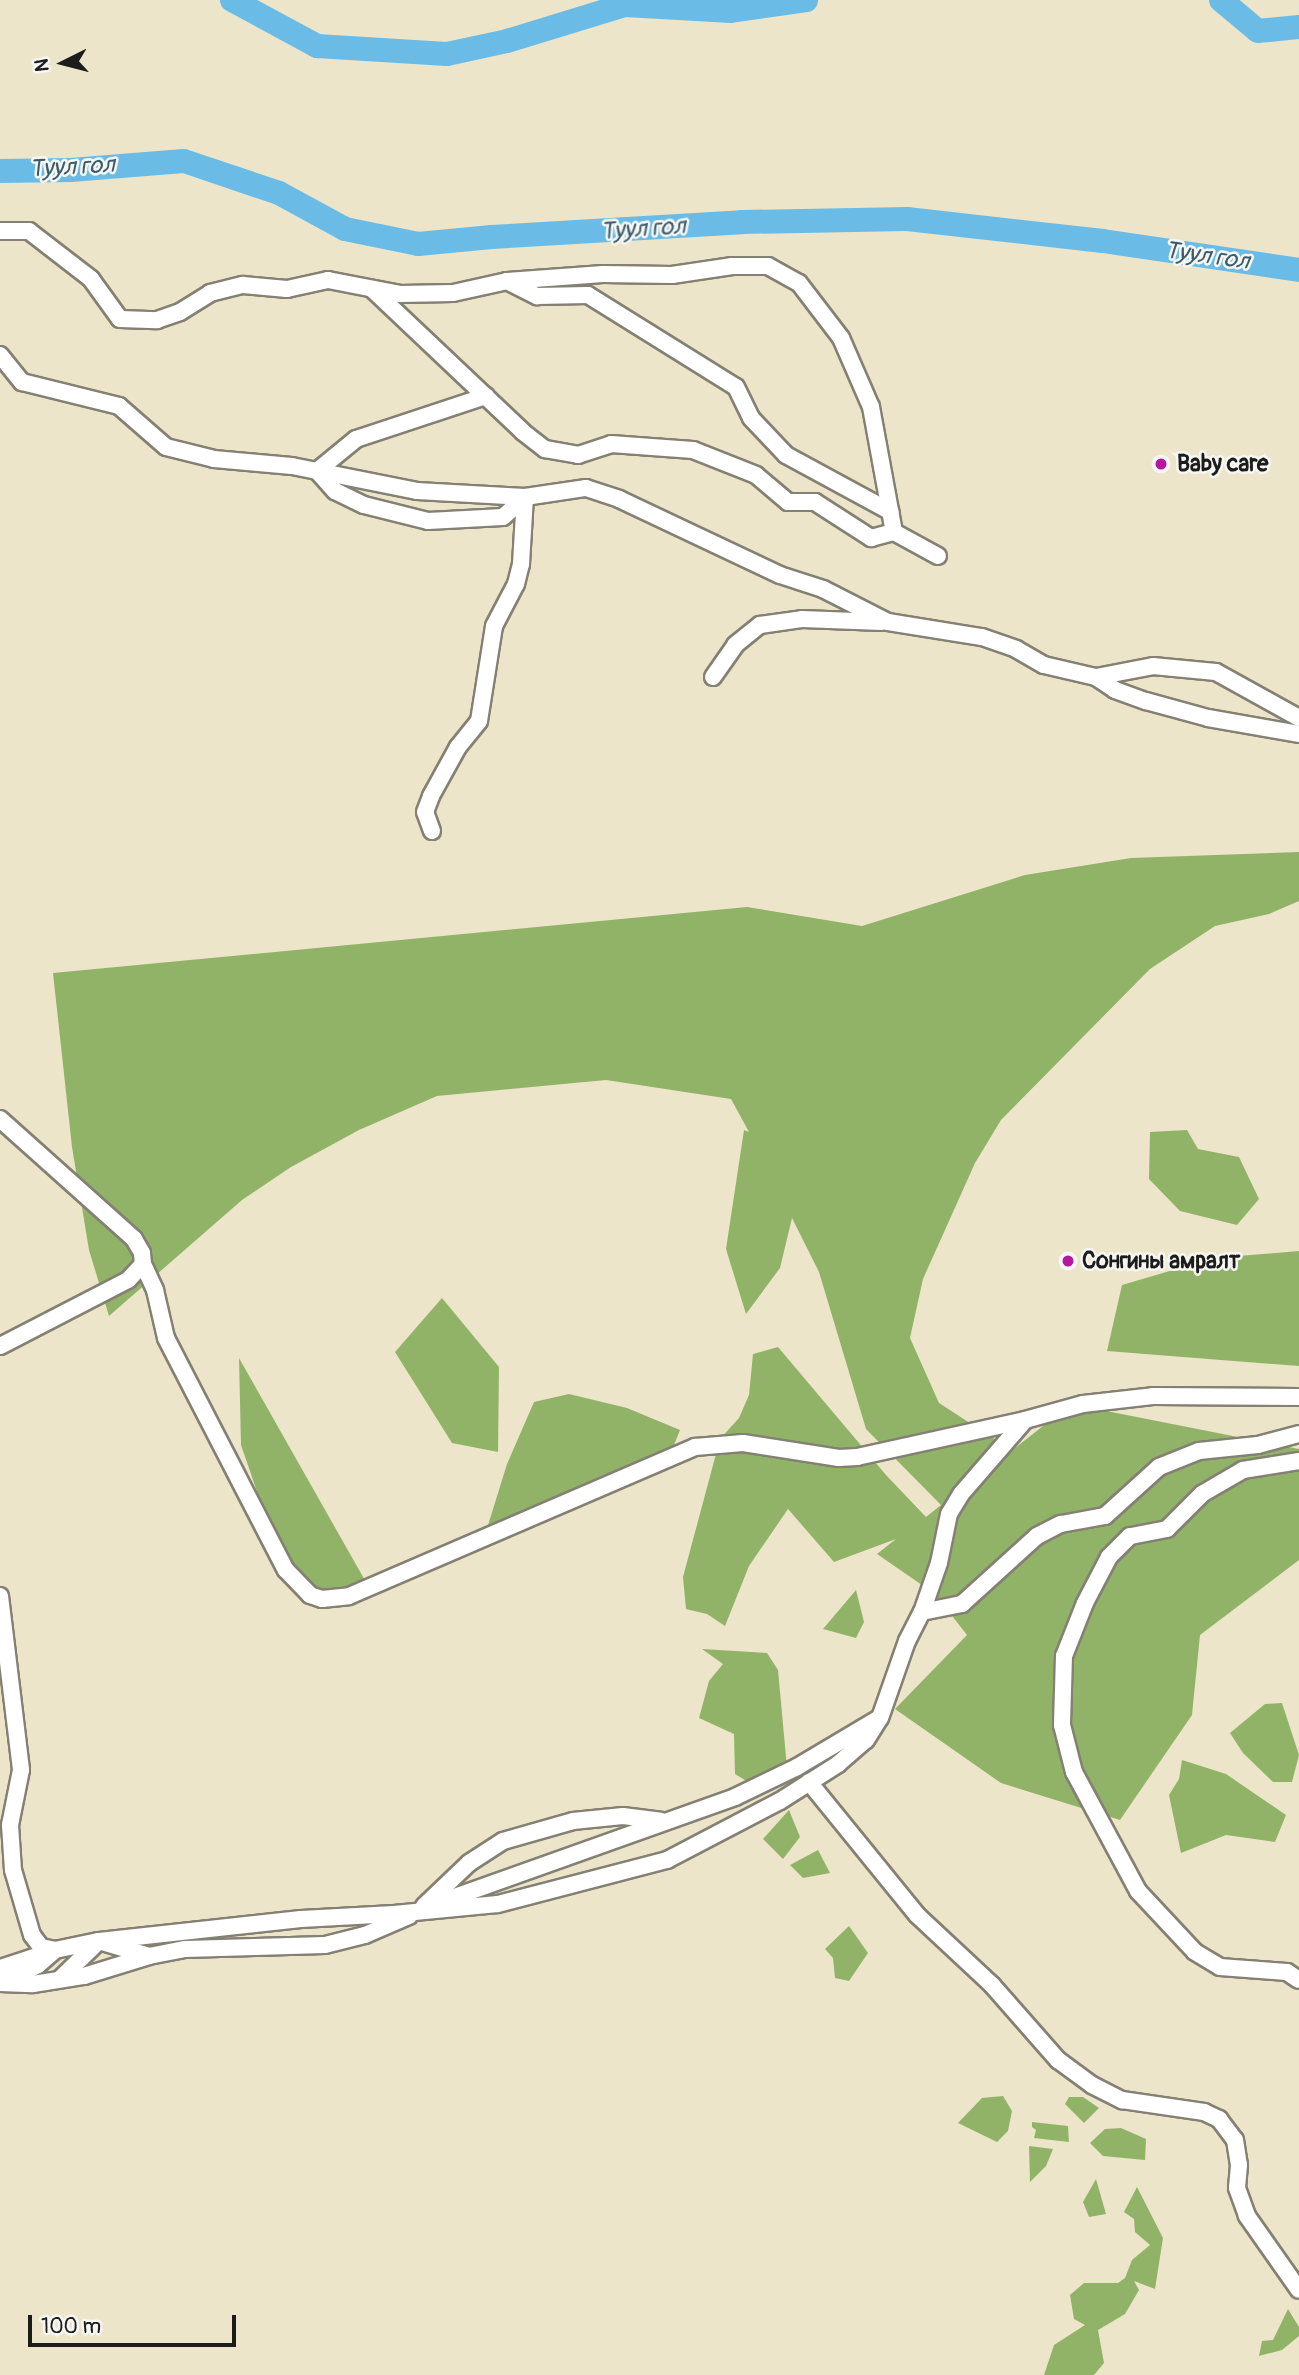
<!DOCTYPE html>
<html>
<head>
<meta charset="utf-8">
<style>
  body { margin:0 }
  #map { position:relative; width:1299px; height:2375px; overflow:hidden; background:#ede5ca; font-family:Pangolin,sans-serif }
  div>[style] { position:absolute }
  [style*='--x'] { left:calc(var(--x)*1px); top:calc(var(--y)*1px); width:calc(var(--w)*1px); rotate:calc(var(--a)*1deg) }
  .forest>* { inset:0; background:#91b367 }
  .river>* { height:24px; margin:-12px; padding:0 12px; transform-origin:12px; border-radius:12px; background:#6abce6 }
  .roads { filter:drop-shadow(2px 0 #848073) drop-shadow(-2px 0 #848073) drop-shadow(0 2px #848073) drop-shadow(0 -2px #848073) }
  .minor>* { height:16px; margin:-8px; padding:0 8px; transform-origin:8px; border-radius:8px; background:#fff }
  .dots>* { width:19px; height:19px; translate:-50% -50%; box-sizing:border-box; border:4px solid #f6f6f2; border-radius:50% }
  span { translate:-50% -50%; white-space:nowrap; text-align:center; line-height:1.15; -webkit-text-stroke:5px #f6f6f2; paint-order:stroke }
  .poi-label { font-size:23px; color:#1c1c1c; font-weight:700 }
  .left { translate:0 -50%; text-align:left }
  .water-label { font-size:24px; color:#3b5c6d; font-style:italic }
  .north { position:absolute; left:28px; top:28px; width:70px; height:70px; -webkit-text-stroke:5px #f6f6f2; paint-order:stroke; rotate:264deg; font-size:19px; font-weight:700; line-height:28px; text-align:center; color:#1c1c1c }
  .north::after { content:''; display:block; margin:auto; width:24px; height:32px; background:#1c1c1c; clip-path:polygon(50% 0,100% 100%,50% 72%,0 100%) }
  .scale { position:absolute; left:28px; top:2315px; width:208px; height:32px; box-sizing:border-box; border:4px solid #1c1c1c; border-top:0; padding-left:9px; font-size:21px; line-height:24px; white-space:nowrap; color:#1c1c1c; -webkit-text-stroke:5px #f6f6f2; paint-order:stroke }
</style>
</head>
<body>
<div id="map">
  <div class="forest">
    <div style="clip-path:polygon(1299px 852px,1299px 901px,1269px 914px,1215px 926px,1150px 969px,1001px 1120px,975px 1163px,923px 1279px,910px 1338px,939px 1403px,1010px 1449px,991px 1467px,1071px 1404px,1299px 1449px,1299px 1560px,1200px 1635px,1192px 1715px,1120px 1820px,1001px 1783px,895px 1709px,967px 1635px,935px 1594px,877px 1554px,896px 1539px,834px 1562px,788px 1509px,749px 1566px,725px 1626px,707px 1614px,686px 1609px,683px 1577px,720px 1439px,739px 1418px,749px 1395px,753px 1354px,778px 1347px,886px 1475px,926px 1517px,941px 1505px,866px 1429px,819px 1272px,792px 1218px,780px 1268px,746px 1314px,726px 1249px,744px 1130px,749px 1132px,731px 1099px,606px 1080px,437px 1096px,359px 1130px,291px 1167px,242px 1200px,109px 1316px,89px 1250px,72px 1147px,53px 973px,747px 907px,862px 926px,1025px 875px,1131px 858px)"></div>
    <div style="clip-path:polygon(1187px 1130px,1198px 1149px,1239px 1157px,1259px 1199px,1237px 1225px,1180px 1211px,1149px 1179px,1150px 1132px)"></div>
    <div style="clip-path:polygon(1299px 1251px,1299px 1366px,1107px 1351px,1122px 1285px,1214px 1258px)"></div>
    <div style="clip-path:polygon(442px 1298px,499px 1367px,498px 1452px,452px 1443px,395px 1352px)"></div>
    <div style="clip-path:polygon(239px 1358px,371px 1591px,323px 1594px,275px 1544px,241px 1445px)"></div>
    <div style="clip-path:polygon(569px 1394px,627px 1408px,680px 1430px,664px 1470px,592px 1487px,485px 1535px,507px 1464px,534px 1402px)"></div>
    <div style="clip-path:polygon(856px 1590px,864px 1622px,856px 1638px,823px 1629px)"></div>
    <div style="clip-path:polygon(702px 1649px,767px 1653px,778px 1670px,787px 1768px,753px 1785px,735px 1774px,734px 1734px,699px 1718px,709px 1681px,723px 1664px)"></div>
    <div style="clip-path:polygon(1282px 1703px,1299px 1755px,1292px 1782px,1273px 1782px,1243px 1753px,1230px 1733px,1265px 1704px)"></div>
    <div style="clip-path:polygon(1182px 1760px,1226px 1774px,1286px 1815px,1275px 1842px,1226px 1835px,1181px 1853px,1169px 1795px,1179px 1779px)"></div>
    <div style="clip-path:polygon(789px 1810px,800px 1837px,783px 1859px,763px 1839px)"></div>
    <div style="clip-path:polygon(818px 1850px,830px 1873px,803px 1878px,790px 1865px)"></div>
    <div style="clip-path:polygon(849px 1926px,868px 1953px,849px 1981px,835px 1978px,833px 1958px,825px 1949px)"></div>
    <div style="clip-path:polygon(1003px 2096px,1012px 2111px,1008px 2131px,997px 2142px,958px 2123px,982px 2098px)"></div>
    <div style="clip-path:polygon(1069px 2097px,1083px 2097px,1099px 2108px,1084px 2123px,1065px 2104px)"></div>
    <div style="clip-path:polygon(1032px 2122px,1068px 2126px,1069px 2142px,1034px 2138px,1036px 2130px,1032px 2127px)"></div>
    <div style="clip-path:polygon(1121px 2128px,1146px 2139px,1145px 2160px,1103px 2156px,1090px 2143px,1105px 2129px)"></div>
    <div style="clip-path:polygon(1029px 2146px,1053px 2149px,1046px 2166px,1030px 2182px)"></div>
    <div style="clip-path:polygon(1096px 2179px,1106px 2214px,1089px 2217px,1083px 2202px)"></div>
    <div style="clip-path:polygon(1137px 2187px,1163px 2238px,1155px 2289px,1134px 2281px,1139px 2290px,1125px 2314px,1098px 2330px,1104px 2363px,1094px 2375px,1044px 2375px,1054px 2345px,1085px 2325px,1074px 2319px,1070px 2295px,1084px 2283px,1118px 2283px,1125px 2278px,1132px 2260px,1150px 2245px,1135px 2232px,1134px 2219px,1124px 2212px)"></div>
    <div style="clip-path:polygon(1288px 2309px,1299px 2327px,1299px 2336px,1282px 2350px,1259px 2356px,1262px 2341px,1273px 2340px)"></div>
  </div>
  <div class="river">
    <div style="--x:232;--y:0;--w:97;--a:28.4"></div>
    <div style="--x:317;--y:46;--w:130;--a:3.5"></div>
    <div style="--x:447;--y:54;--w:61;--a:-12.2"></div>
    <div style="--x:507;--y:41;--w:123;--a:-17"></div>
    <div style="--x:625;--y:5;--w:106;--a:3.2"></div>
    <div style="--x:731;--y:11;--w:76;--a:-8.3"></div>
    <div style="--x:1221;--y:0;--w:48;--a:40"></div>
    <div style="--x:1258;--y:31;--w:41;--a:-5.6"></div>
    <div style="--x:0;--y:171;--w:71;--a:-0.8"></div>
    <div style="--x:71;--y:170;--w:113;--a:-4.6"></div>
    <div style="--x:184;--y:161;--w:100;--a:18.6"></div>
    <div style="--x:279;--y:193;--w:75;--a:28.6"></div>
    <div style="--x:345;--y:229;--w:75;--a:11.6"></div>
    <div style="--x:418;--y:244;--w:74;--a:-5.4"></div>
    <div style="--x:492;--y:237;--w:250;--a:-3.4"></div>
    <div style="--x:742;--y:222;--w:165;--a:-1"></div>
    <div style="--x:907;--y:219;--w:197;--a:6.4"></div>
    <div style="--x:1103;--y:241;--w:198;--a:8.4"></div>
  </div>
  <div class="roads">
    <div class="minor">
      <div style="--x:0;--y:231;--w:29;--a:0"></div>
      <div style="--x:29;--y:231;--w:78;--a:37.7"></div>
      <div style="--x:91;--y:279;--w:49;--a:54.1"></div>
      <div style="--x:120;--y:319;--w:37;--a:2"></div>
      <div style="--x:157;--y:320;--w:24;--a:-19"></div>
      <div style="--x:180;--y:312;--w:36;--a:-32"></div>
      <div style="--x:210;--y:293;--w:34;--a:-14"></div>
      <div style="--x:243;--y:285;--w:44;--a:5.2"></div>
      <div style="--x:287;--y:289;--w:42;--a:-12.4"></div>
      <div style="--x:328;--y:280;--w:73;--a:11"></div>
      <div style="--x:400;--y:294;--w:53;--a:-1.1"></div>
      <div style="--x:453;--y:293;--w:55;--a:-12.5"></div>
      <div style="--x:507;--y:281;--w:96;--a:-4.2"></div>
      <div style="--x:603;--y:274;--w:69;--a:0.8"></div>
      <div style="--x:672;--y:275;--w:61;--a:-8.5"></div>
      <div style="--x:732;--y:266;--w:36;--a:0"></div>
      <div style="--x:768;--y:266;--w:35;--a:29"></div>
      <div style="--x:799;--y:283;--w:69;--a:52.6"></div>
      <div style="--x:841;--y:338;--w:75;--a:66.5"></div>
      <div style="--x:871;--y:407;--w:127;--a:79.6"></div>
      <div style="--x:507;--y:281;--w:34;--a:27"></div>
      <div style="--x:537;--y:296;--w:51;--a:-1.1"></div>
      <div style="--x:588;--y:295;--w:174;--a:31.9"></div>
      <div style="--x:736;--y:387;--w:34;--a:64"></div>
      <div style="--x:751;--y:418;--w:51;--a:46.6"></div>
      <div style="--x:786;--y:455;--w:119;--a:28.5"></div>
      <div style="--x:372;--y:289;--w:208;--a:43.4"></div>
      <div style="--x:523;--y:432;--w:28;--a:38"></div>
      <div style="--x:545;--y:449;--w:34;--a:10"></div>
      <div style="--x:578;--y:455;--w:35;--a:-18"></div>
      <div style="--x:611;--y:444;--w:82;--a:4.2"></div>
      <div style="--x:693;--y:450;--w:68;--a:21.6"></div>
      <div style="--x:756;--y:475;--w:42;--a:40.2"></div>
      <div style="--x:788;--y:502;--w:27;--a:0"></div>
      <div style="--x:815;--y:502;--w:67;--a:32.7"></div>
      <div style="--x:871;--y:538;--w:24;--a:-15"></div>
      <div style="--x:894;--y:532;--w:50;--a:28.6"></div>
      <div style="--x:0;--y:355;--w:35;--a:51"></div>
      <div style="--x:22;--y:382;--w:100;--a:13.9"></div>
      <div style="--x:119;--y:406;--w:62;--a:41.1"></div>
      <div style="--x:166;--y:447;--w:49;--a:14"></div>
      <div style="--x:214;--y:459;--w:78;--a:5.1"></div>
      <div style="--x:292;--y:466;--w:127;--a:11.3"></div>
      <div style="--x:417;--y:491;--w:108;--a:3.2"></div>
      <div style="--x:525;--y:497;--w:62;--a:-8.4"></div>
      <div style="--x:586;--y:488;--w:35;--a:18"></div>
      <div style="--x:619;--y:499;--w:178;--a:25.3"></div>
      <div style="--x:780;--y:575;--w:45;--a:18"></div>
      <div style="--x:823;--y:589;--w:73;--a:26.9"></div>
      <div style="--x:888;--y:622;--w:95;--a:9.1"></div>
      <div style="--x:982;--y:637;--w:36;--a:19"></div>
      <div style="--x:1016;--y:649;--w:32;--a:30"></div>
      <div style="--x:1044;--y:665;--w:53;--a:13"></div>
      <div style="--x:1096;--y:677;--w:58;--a:-10.9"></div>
      <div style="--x:1153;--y:666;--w:63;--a:5.4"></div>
      <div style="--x:1216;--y:672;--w:95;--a:29"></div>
      <div style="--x:486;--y:396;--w:137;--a:161.7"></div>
      <div style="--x:356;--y:439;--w:50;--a:140.6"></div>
      <div style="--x:317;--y:471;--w:27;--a:48"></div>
      <div style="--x:335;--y:491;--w:32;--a:26"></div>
      <div style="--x:364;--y:505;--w:66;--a:14"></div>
      <div style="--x:428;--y:521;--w:75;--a:-3.1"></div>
      <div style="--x:503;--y:517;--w:30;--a:-42"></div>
      <div style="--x:713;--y:677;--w:39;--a:-55"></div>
      <div style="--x:735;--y:645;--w:32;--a:-39"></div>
      <div style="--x:760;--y:625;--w:42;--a:-8.1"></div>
      <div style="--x:802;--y:619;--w:80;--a:2.1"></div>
      <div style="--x:1096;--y:677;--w:23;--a:34"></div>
      <div style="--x:1115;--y:690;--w:33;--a:20"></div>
      <div style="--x:1146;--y:701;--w:64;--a:15.3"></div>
      <div style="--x:1208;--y:718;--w:92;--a:10"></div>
      <div style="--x:432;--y:831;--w:20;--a:-110"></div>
      <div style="--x:425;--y:812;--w:17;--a:-69"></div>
      <div style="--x:431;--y:796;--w:56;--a:-61.1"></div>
      <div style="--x:458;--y:747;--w:33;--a:-51"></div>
      <div style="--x:479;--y:721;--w:96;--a:-81"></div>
      <div style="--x:494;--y:626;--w:47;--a:-62.4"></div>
      <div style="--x:516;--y:584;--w:21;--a:-76"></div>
      <div style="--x:521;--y:564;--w:67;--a:-86.6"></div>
      <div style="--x:0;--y:1119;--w:180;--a:41.8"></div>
      <div style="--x:134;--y:1239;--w:16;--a:60"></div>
      <div style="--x:142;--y:1253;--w:11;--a:85"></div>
      <div style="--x:143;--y:1264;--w:22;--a:133"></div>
      <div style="--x:128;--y:1280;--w:144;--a:152.7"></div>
      <div style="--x:143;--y:1264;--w:29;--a:65"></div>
      <div style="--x:155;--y:1290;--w:49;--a:77.1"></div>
      <div style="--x:166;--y:1338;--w:261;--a:62.7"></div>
      <div style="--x:286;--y:1570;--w:35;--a:46"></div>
      <div style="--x:310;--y:1595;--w:13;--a:18"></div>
      <div style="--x:322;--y:1599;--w:27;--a:-6"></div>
      <div style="--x:349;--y:1596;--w:377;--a:-23.3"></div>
      <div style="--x:695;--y:1447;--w:48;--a:-4.8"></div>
      <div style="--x:743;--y:1443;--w:97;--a:8.9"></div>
      <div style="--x:839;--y:1458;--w:18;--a:-3"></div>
      <div style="--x:857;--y:1457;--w:172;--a:-12.4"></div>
      <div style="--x:1299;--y:1461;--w:57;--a:170.9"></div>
      <div style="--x:1243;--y:1470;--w:48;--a:149.7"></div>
      <div style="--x:1202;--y:1494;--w:49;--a:135"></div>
      <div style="--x:1167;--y:1529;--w:38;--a:169"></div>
      <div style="--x:1130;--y:1536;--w:30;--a:135"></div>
      <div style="--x:1109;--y:1557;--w:52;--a:117.6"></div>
      <div style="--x:1085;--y:1603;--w:57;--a:111.6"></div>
      <div style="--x:1064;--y:1656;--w:69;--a:91.7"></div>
      <div style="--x:1062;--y:1725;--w:49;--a:75.7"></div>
      <div style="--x:1074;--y:1772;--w:135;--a:61.7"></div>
      <div style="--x:1138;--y:1891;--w:83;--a:46.9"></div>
      <div style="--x:1195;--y:1952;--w:29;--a:31"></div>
      <div style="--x:1220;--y:1967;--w:67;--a:4.3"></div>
      <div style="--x:1287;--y:1972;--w:14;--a:34"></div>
      <div style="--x:0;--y:1596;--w:175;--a:83.1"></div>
      <div style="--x:21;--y:1770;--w:56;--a:101.3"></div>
      <div style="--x:10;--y:1825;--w:45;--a:86.2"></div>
      <div style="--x:13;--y:1870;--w:68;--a:73.7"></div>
      <div style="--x:32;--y:1935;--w:15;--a:53"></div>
      <div style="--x:41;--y:1947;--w:14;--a:12"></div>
      <div style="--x:55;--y:1950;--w:45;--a:-11.6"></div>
      <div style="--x:99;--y:1941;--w:203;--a:-6.2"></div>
      <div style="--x:301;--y:1919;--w:93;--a:-3.1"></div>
      <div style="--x:394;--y:1914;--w:104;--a:-5.5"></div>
      <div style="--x:498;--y:1904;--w:175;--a:-14.6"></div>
      <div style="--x:667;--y:1860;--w:127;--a:-27.6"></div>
      <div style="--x:780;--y:1801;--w:69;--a:-32.5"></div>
      <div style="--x:838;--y:1764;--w:37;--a:-41"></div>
      <div style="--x:866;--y:1740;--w:26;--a:-58"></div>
      <div style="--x:880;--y:1718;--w:82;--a:-70.7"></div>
      <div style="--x:907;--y:1641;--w:33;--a:-63"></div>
      <div style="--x:922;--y:1612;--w:41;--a:-11.3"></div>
      <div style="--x:962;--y:1604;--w:101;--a:-42.2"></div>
      <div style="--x:1037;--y:1536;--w:27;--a:-27"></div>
      <div style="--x:1061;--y:1524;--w:45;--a:-10.3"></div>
      <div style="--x:1105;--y:1516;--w:73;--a:-42.2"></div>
      <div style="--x:1159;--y:1467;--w:43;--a:-21.8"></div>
      <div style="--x:1199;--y:1451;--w:59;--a:-5.8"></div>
      <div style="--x:1258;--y:1445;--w:42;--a:-15"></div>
      <div style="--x:922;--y:1612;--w:52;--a:-70.9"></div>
      <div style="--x:939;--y:1563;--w:50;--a:-78.5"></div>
      <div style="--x:949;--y:1514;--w:23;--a:-59"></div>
      <div style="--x:961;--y:1494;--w:98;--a:-49.1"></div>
      <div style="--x:1025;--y:1420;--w:60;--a:-15.4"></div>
      <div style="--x:1083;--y:1404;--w:70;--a:-6.5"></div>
      <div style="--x:1153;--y:1396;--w:146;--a:0.4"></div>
      <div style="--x:809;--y:1782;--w:171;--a:50.9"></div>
      <div style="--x:917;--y:1915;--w:103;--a:43"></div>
      <div style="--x:992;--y:1985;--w:100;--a:48.7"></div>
      <div style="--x:1058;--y:2060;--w:42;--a:36.3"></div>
      <div style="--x:1092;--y:2085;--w:34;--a:27"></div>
      <div style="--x:1122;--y:2100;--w:83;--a:8.3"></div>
      <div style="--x:1204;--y:2112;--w:17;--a:25"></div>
      <div style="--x:1219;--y:2119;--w:26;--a:53"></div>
      <div style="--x:1235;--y:2140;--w:25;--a:81"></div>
      <div style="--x:1239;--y:2165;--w:23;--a:95"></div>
      <div style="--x:1237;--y:2188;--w:30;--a:70"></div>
      <div style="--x:1247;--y:2216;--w:90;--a:54.9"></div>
      <div style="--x:432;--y:1905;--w:322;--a:-19.6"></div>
      <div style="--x:735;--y:1797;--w:69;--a:-25.8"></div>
      <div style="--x:797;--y:1767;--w:94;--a:-30.7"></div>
      <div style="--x:424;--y:1906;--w:62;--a:-43.7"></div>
      <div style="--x:469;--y:1863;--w:40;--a:-32.9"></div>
      <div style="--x:503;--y:1841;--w:73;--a:-15.9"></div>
      <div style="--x:573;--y:1821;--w:50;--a:-5.7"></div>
      <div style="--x:623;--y:1816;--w:38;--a:7"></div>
      <div style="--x:0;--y:1968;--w:45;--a:-18"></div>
      <div style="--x:61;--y:1978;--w:53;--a:-44.2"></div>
      <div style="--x:99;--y:1941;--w:52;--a:16.7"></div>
      <div style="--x:8;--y:1981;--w:34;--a:-28"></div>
      <div style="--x:38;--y:1965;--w:23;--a:-41"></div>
      <div style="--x:0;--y:1983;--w:33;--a:2"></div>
      <div style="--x:33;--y:1984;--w:52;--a:-8.9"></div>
      <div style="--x:84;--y:1976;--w:68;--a:-17.1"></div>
      <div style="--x:149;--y:1956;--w:37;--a:-11"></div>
      <div style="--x:185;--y:1949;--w:140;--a:-1.6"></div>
      <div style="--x:325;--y:1945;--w:41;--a:-14"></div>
      <div style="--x:365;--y:1935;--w:48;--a:-23.4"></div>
    </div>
  </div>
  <div class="dots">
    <div style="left:1161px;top:464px;background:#b5179e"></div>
    <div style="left:1068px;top:1261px;background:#b5179e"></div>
  </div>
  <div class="poi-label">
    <span class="left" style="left:1177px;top:464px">Baby care</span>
    <span class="left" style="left:1082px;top:1261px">Сонгины амралт</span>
  </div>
  <div class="water-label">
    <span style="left:72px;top:167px;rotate:-3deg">Туул гол</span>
    <span style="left:643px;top:229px;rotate:-4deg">Туул гол</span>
    <span style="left:1207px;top:256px;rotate:8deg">Туул гол</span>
  </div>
  <div class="north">N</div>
  <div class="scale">100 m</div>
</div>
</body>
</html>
